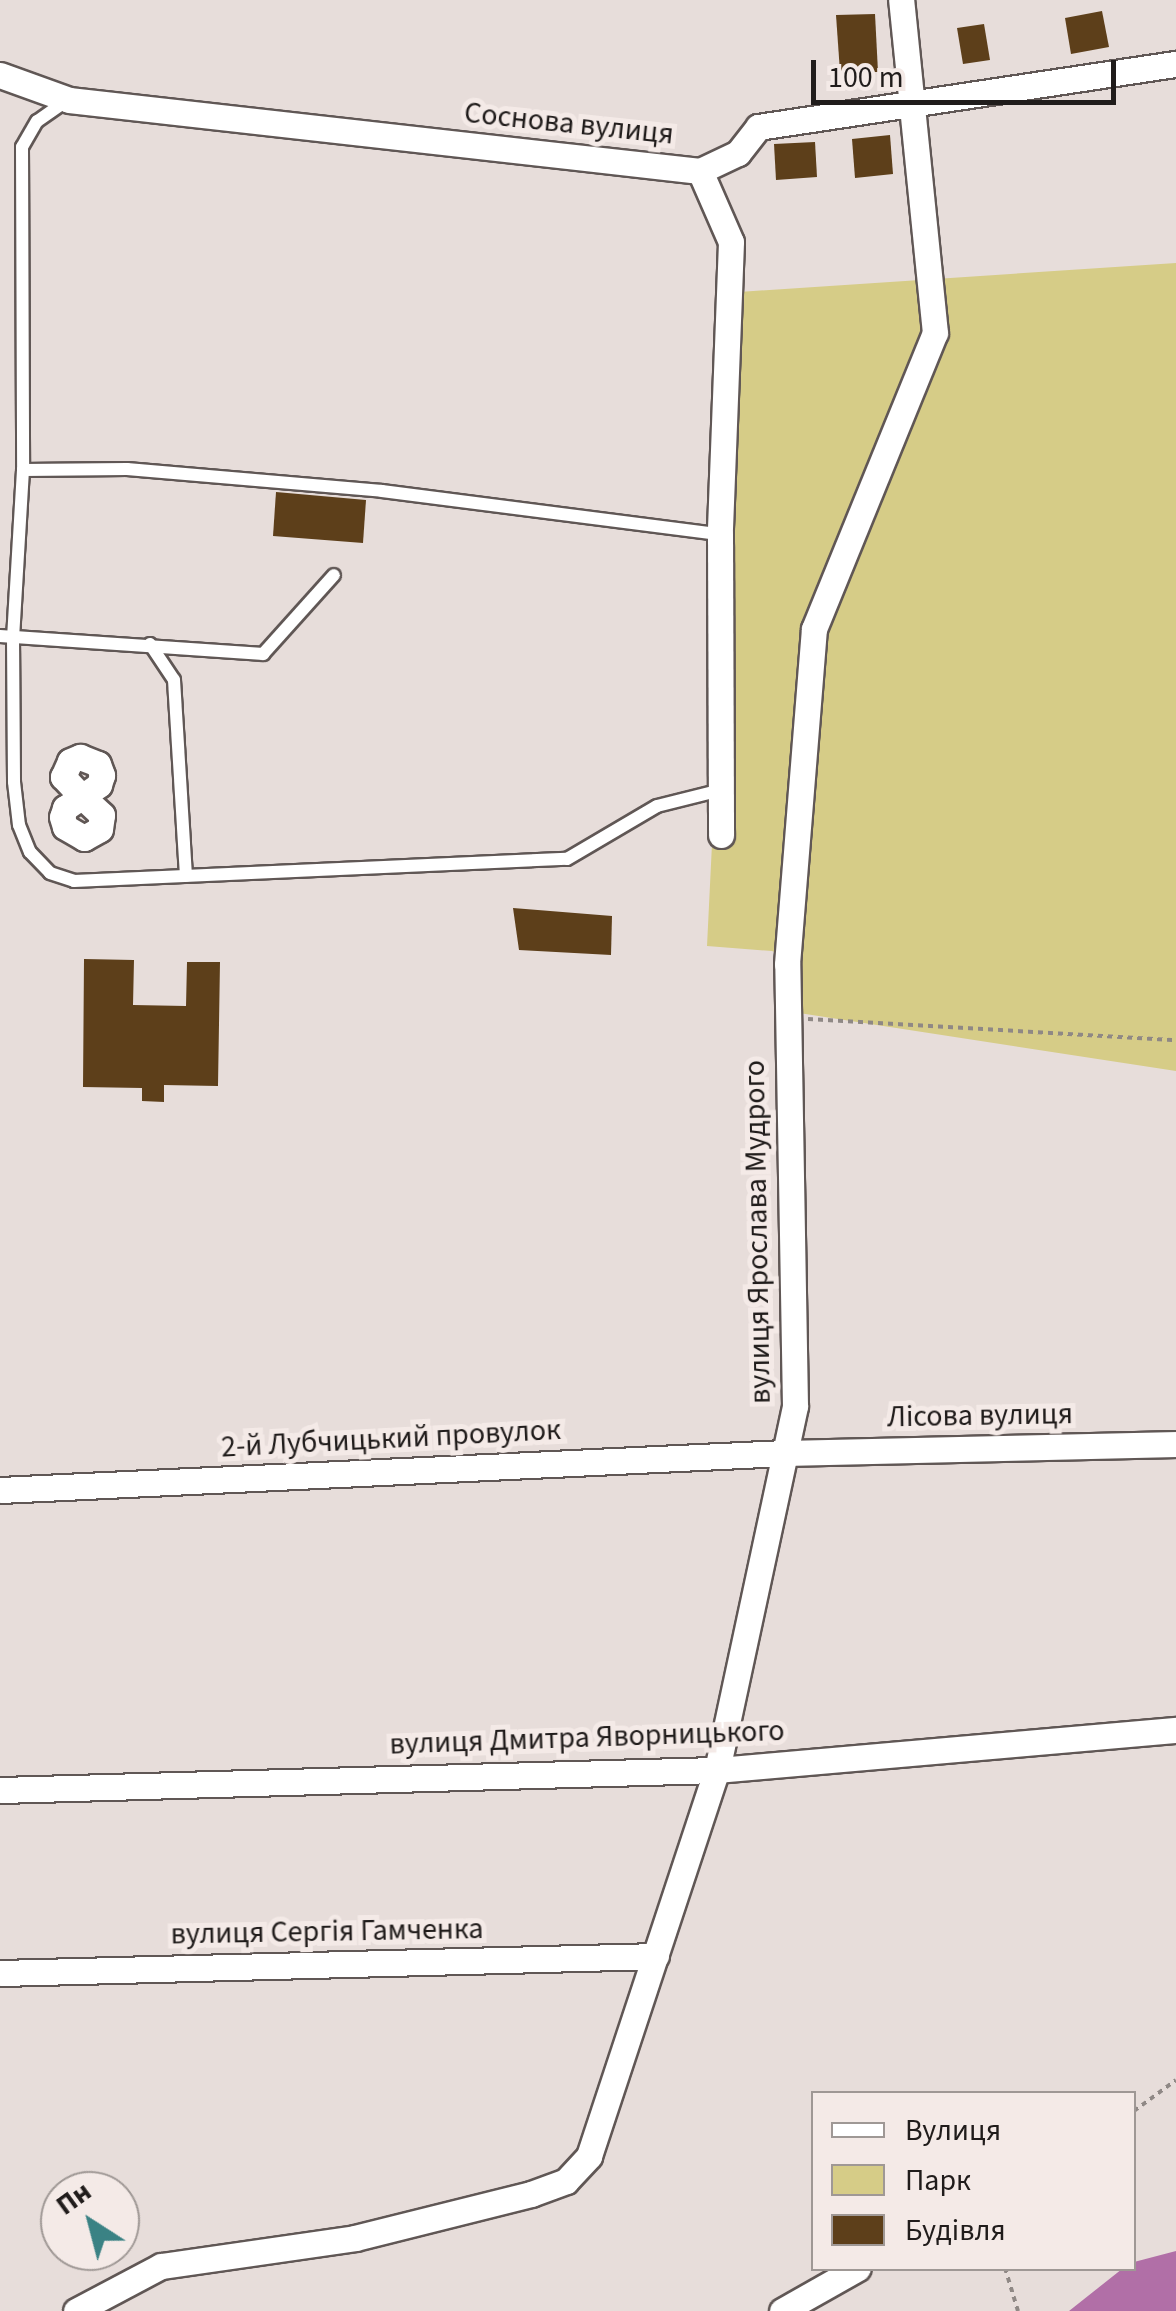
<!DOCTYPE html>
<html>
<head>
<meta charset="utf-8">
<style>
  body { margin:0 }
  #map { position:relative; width:1176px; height:2311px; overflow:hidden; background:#e7ddda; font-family:"Source Sans 3",sans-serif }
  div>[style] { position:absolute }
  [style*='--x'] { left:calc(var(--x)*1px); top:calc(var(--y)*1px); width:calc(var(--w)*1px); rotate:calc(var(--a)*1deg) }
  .green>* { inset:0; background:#d6cc87 }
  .water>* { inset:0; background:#b16fa7 }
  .building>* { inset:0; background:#5d3f1a }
  .path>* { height:4px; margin-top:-2px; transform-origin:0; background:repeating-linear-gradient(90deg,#8f8885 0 5px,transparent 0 10px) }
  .roads { filter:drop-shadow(2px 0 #605755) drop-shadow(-2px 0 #605755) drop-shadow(0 2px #605755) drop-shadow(0 -2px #605755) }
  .lane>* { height:12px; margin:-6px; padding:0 6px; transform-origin:6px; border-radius:6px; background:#fff }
  .street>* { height:25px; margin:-12.5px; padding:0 12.5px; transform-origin:12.5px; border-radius:12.5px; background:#fff }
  span { translate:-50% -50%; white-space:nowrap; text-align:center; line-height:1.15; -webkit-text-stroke:10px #f4eae7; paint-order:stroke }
  .street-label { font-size:30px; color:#201c1b }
  .legend { position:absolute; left:811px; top:2091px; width:325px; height:180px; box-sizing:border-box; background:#f4eae7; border:2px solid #9f9895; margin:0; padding:12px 18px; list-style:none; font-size:30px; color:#201c1b }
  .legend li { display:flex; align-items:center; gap:20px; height:50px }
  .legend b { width:50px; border:2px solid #9f9895 }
  .north { position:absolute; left:40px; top:2171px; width:100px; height:100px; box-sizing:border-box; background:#f4eae7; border:2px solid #9f9895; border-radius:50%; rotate:324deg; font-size:28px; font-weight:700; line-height:40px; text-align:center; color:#201c1b }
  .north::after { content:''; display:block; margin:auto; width:35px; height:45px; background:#3a8284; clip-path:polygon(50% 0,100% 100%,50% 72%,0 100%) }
  .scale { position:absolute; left:811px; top:60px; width:305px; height:45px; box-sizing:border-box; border:5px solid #201c1b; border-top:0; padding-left:12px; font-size:30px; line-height:35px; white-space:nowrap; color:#201c1b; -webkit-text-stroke:8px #f4eae7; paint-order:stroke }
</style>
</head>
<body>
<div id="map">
  <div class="green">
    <div style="clip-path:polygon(1176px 263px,1176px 1071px,799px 1013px,800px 964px,772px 951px,707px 946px,739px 292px)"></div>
  </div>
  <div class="water">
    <div style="clip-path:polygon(1176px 2251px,1176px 2311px,1069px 2311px,1122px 2269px,1134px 2268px,1134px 2262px)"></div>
  </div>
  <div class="building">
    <div style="clip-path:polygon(1102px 11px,1109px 47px,1071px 54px,1065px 18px)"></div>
    <div style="clip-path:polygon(875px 14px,878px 72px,840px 72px,836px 15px)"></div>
    <div style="clip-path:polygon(984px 24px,990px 60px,963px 64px,957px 28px)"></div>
    <div style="clip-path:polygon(890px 135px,893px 174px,855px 178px,852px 139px)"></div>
    <div style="clip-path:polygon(815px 142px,817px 177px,776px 180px,774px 144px)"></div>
    <div style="clip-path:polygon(276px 492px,366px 500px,363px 543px,273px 536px)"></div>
    <div style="clip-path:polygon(513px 908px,612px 916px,611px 955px,519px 950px)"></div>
    <div style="clip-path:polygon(84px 959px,134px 960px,133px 1005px,186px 1006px,187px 962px,220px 962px,218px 1086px,164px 1085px,164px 1102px,142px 1101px,142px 1088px,83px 1087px)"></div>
  </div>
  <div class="path">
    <div style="--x:808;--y:1019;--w:369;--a:3.3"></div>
    <div style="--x:1134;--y:2111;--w:52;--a:-36.4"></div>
    <div style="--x:1005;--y:2268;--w:45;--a:73.2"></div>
  </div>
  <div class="roads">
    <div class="lane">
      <div style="--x:66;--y:101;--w:35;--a:145"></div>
      <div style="--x:37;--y:121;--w:30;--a:120"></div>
      <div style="--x:22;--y:147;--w:323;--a:89.8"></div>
      <div style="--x:23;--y:470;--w:167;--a:93.4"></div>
      <div style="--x:13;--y:637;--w:145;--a:89.6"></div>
      <div style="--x:14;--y:782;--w:43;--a:83.4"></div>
      <div style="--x:19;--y:825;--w:29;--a:68"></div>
      <div style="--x:30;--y:852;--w:29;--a:46"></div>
      <div style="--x:50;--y:873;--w:25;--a:18"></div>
      <div style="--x:74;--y:881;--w:493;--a:-2.6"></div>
      <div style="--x:567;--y:859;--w:104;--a:-30.5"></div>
      <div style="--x:657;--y:806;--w:66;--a:-14"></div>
      <div style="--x:23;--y:470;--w:104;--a:-0.6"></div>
      <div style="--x:127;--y:469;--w:256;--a:4.9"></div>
      <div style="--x:382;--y:491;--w:341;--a:7.3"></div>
      <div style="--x:0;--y:636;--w:264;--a:3.9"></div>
      <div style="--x:263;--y:654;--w:106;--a:-48.1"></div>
      <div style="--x:150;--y:644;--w:43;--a:56.3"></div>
      <div style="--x:174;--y:680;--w:196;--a:86.5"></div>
    </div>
    <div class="street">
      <div style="--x:0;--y:75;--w:73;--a:19.9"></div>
      <div style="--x:69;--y:100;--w:635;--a:6.42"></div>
      <div style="--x:700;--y:171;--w:42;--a:-25.3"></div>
      <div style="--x:738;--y:153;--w:33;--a:-52"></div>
      <div style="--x:758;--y:127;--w:423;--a:-8.6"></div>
      <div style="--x:700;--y:171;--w:77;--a:66.4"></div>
      <div style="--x:731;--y:242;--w:292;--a:92.2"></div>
      <div style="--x:720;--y:534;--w:301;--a:89.8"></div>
      <div style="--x:80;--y:795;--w:25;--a:-133"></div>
      <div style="--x:63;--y:777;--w:17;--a:-66"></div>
      <div style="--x:70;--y:761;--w:11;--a:-22"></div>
      <div style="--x:80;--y:757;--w:19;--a:21"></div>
      <div style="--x:98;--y:764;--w:12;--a:70"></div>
      <div style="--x:102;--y:775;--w:10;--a:107"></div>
      <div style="--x:99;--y:785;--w:41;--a:145.9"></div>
      <div style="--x:65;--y:808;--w:9;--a:108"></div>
      <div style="--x:62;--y:817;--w:10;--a:73"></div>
      <div style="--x:65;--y:827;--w:22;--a:30"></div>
      <div style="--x:84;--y:838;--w:18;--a:-29"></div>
      <div style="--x:100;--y:829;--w:14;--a:-82"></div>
      <div style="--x:102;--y:815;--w:26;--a:-137"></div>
      <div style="--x:0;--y:1490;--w:787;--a:-2.7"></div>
      <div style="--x:786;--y:1453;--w:390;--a:-1.3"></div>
      <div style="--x:0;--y:1790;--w:717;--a:-1.6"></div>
      <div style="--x:717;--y:1770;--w:461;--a:-5"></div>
      <div style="--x:0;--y:1973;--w:656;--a:-1.48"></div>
      <div style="--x:76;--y:2311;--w:96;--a:-27.9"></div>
      <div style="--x:161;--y:2266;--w:196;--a:-8.2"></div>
      <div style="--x:355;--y:2238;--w:181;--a:-14"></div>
      <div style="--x:531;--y:2194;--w:37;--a:-20"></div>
      <div style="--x:566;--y:2181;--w:34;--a:-47"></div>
      <div style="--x:589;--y:2156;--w:407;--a:-71.7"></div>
      <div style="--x:717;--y:1770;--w:372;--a:-77.9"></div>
      <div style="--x:795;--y:1406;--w:442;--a:-91"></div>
      <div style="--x:787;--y:964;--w:336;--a:-85.4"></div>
      <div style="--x:814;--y:629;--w:320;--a:-67.8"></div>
      <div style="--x:935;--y:333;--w:335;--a:-95.8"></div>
      <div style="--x:782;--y:2311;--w:87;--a:-29.5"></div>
    </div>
  </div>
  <div class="street-label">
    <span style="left:569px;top:124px;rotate:6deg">Соснова вулиця</span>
    <span style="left:758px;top:1232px;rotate:-91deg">вулиця Ярослава Мудрого</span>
    <span style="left:980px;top:1416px;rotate:-1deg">Лісова вулиця</span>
    <span style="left:391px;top:1439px;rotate:-3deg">2-й Лубчицький провулок</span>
    <span style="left:587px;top:1738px;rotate:-2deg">вулиця Дмитра Яворницького</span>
    <span style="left:327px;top:1932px;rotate:-1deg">вулиця Сергія Гамченка</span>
  </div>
  <ul class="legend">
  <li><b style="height:12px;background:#fff"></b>Вулиця</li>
  <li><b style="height:28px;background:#d6cc87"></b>Парк</li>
  <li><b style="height:28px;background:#5d3f1a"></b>Будівля</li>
  </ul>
  <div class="north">Пн</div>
  <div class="scale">100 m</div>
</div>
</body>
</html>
